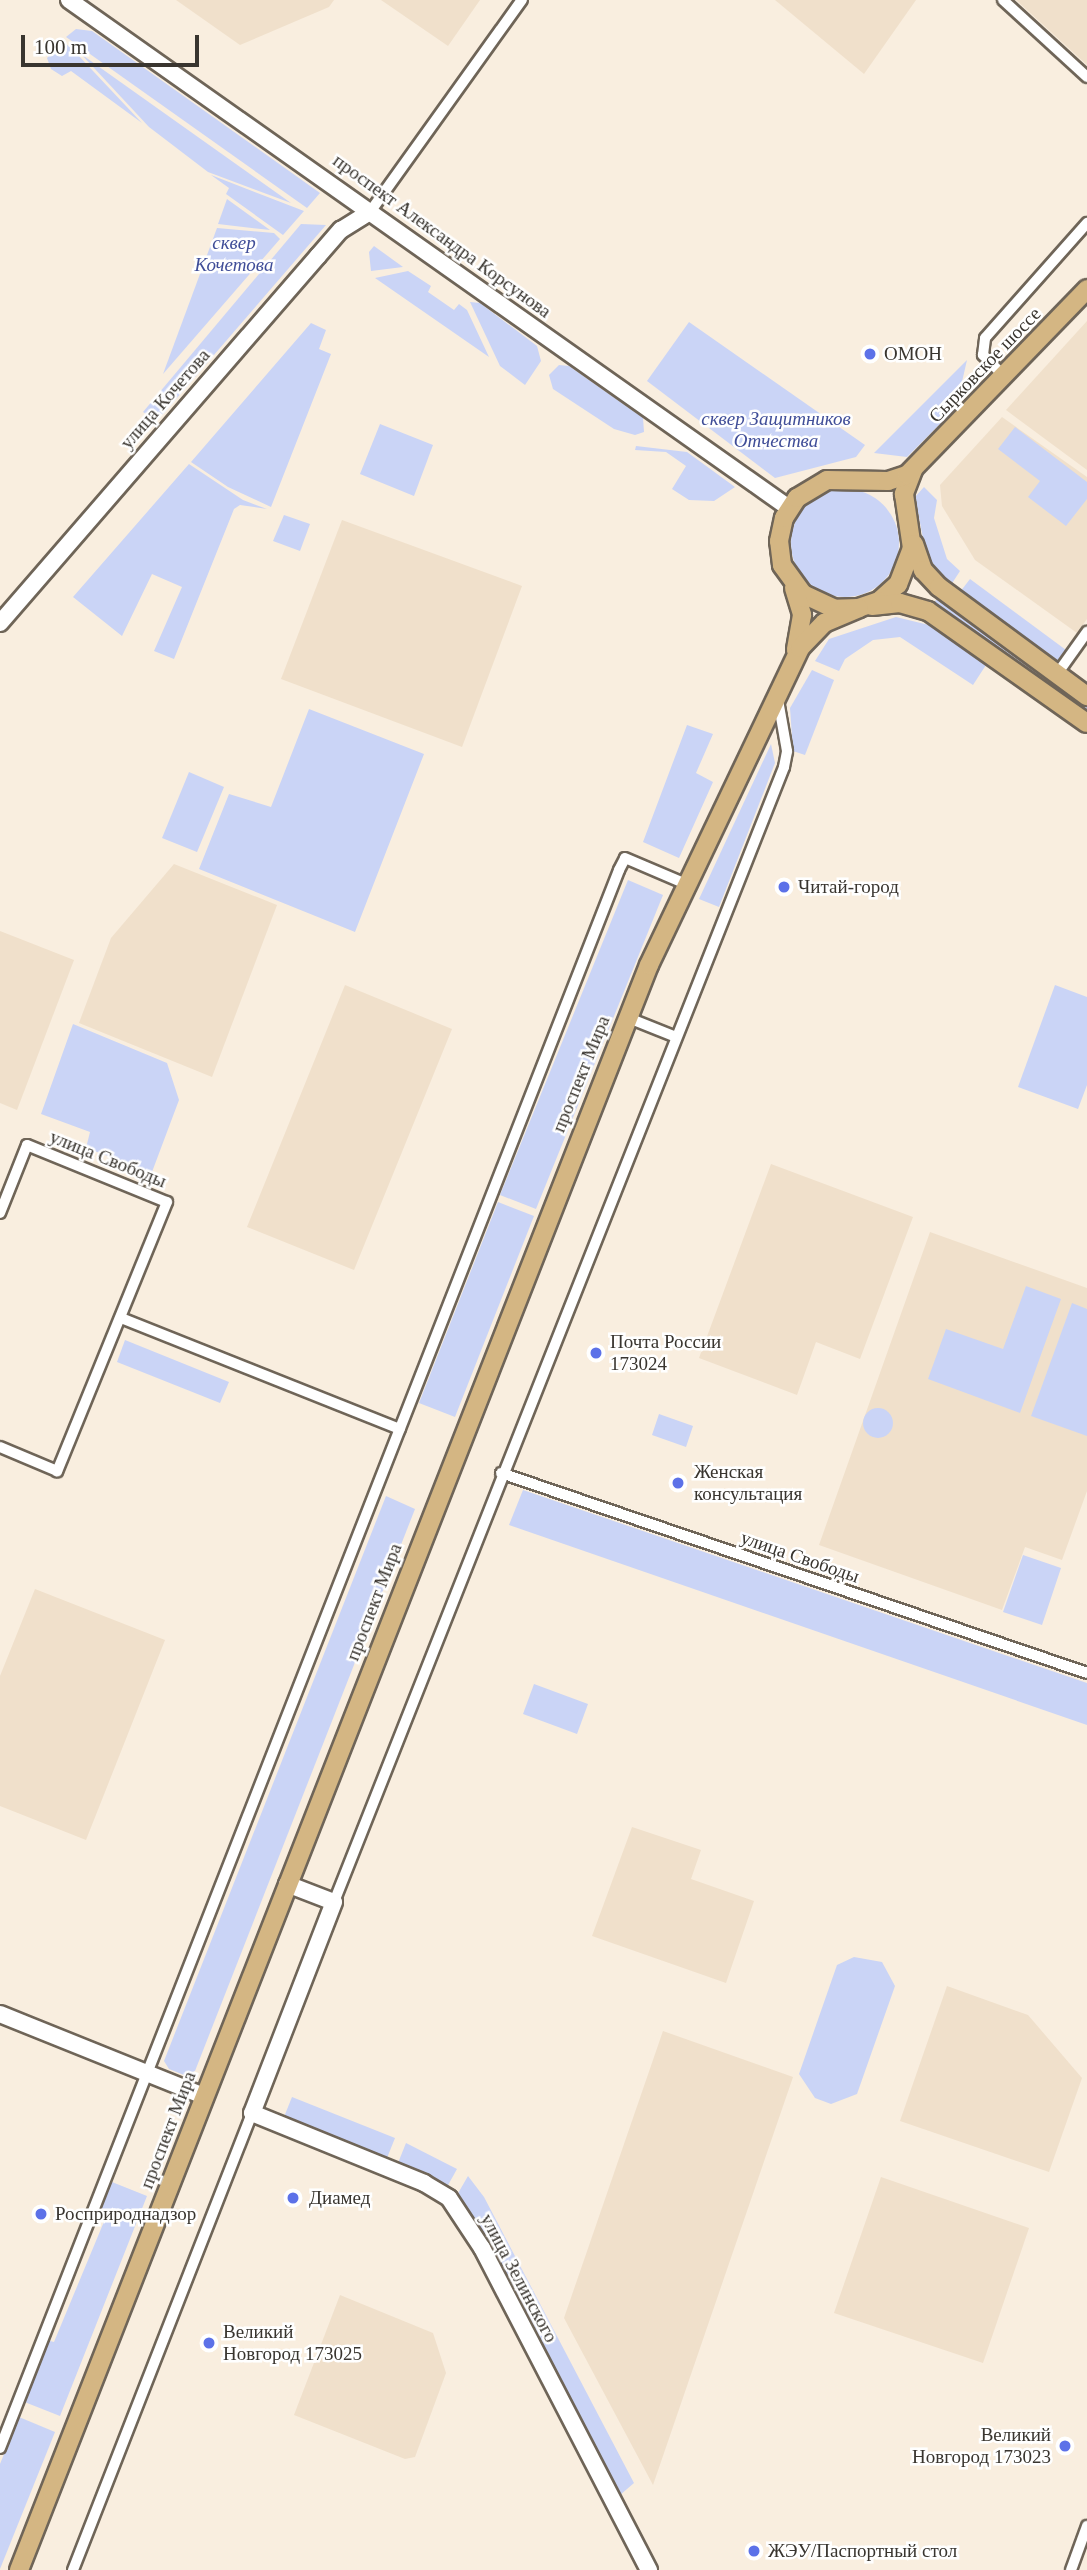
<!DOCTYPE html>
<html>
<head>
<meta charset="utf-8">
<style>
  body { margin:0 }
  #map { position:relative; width:1087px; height:2570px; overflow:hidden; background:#f9eedf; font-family:Georgia,serif }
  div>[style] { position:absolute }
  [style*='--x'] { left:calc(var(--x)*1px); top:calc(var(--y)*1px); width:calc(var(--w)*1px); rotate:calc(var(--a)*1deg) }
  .built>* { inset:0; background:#f0e0cb }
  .green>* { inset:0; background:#cad4f6 }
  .round { border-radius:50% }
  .roads { filter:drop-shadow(2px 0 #6f6558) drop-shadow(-2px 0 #6f6558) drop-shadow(0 2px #6f6558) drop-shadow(0 -2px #6f6558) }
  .street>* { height:10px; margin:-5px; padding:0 5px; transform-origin:5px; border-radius:5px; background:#fff }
  .secondary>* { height:16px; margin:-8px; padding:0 8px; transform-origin:8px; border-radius:8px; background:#fff }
  .primary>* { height:18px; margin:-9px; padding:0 9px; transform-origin:9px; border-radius:9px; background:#d4b683 }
  .dots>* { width:19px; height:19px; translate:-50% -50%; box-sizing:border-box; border:4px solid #fff; border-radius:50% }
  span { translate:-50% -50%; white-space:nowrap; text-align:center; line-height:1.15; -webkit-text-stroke:5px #fff; paint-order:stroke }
  .street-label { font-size:19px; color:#39352f }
  .park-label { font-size:19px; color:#404e98; font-style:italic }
  .poi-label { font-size:19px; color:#39352f }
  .left { translate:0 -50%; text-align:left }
  .right { translate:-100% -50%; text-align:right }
  .scale { position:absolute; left:21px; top:35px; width:178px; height:32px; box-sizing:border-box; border:4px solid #39352f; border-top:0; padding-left:9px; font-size:21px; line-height:24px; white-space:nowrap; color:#39352f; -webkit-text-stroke:5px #fff; paint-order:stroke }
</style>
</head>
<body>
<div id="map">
  <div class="built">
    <div style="clip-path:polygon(176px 0,334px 0,329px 7px,240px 45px)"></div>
    <div style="clip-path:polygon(381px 0,480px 0,448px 46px)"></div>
    <div style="clip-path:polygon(775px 0,916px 0,864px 74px)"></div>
    <div style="clip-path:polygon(1016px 0,1087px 0,1087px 65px)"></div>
    <div style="clip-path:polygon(1087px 321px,1087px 470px,1006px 410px)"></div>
    <div style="clip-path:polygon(1002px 417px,1087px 477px,1087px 619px,1077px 633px,975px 560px,942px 506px,940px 485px)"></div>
    <div style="clip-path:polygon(342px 520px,522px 586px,462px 747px,281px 679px)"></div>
    <div style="clip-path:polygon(174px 864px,277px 905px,212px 1077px,79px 1023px,111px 938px)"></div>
    <div style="clip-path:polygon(0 931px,74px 960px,17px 1110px,0 1103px)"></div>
    <div style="clip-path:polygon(345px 985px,452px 1029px,354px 1270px,247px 1227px)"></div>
    <div style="clip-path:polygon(771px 1164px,913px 1217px,860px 1359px,816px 1342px,797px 1395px,699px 1358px)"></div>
    <div style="clip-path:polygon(930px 1232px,1087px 1288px,1087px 1491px,1062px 1560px,1025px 1547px,1002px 1610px,819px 1545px)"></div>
    <div style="clip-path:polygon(35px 1589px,165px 1640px,86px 1840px,0 1806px,0 1676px)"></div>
    <div style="clip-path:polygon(632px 1827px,701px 1850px,691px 1879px,754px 1901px,726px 1983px,592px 1936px)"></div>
    <div style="clip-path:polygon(947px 1986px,1028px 2015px,1082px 2078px,1049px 2172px,900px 2121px)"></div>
    <div style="clip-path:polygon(663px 2031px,793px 2077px,653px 2485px,564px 2318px)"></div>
    <div style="clip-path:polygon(881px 2177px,1029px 2228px,983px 2363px,834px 2313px)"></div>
    <div style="clip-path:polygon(340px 2295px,433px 2333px,446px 2373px,415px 2457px,405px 2459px,294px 2415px)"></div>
  </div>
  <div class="green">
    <div style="clip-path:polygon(76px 29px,92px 31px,320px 193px,307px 208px,66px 37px)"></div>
    <div style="clip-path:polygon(63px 41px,78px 55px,142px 123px,71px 71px,62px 76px,51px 69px,47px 58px)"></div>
    <div style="clip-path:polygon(81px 54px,291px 203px,208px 172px,149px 127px)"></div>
    <div style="clip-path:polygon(211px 175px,304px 211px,283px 235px,226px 194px,229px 188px)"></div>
    <div style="clip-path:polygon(227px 199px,270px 230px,218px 224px)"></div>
    <div style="clip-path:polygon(301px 224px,326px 225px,163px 414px,154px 419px,143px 412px)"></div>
    <div style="clip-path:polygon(217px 228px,274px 233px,280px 239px,163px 374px)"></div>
    <div style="clip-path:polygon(374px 246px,403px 267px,371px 271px,369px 252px)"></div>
    <div style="clip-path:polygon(408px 271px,431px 286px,428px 292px,454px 310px,459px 304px,467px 310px,489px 357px,375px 278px)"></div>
    <div style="clip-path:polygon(470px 302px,480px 303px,537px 346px,541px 361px,525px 385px,500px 366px)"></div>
    <div style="clip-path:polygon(689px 322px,865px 445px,856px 457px,775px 478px,647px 381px)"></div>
    <div style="clip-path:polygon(311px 323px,326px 330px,319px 349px,331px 354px,271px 507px,228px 487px,191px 462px)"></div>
    <div style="clip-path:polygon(967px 360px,956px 408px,907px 457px,874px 453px)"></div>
    <div style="clip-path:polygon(559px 365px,569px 366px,643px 418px,644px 432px,635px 435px,614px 429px,553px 389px,549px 375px)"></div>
    <div style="clip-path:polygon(380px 424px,433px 445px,414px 496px,360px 474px)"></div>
    <div style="clip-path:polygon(1015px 427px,1087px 482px,1087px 499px,1066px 526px,1028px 497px,1040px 481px,998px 449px)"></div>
    <div style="clip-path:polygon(636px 446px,687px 452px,735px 487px,714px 501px,689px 500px,672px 489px,686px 466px,666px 452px,635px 450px)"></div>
    <div style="clip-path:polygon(189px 464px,243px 500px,267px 509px,240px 505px,234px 509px,174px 659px,154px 651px,182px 587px,152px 574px,122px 636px,73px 597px)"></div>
    <div style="clip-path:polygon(924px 487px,937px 500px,934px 518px,947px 559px,960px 571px,949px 588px,929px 569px,915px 497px)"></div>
    <div class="round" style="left:791px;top:489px;width:108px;height:108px"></div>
    <div style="clip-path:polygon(284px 515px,310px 524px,300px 551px,273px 541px)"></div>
    <div style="clip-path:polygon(970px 579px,1066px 650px,1056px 663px,960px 592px)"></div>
    <div style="clip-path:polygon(939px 596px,1087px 703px,1087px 715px,933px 604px)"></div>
    <div style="clip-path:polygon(896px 617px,937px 627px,986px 665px,973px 685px,900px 637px,873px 640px,845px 659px,839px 671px,815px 661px,829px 639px)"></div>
    <div style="clip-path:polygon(812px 670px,834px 680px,805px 755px,793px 751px,790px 708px)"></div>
    <div style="clip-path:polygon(309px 709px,424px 754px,355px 932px,199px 869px,229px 794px,271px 807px)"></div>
    <div style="clip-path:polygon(687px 725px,713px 734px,696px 773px,713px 782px,679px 858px,643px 842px)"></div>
    <div style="clip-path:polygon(771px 744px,775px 763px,719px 907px,699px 899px)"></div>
    <div style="clip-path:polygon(189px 772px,224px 787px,197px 852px,162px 838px)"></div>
    <div style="clip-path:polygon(628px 880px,663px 895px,536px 1209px,500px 1195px)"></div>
    <div style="clip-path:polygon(1055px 985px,1087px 997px,1087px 1085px,1078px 1109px,1018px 1087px)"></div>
    <div style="clip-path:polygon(73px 1024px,167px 1063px,179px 1100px,152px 1172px,86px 1148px,90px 1132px,41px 1114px)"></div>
    <div style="clip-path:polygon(498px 1202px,534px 1216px,455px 1417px,419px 1403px)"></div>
    <div style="clip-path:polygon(1026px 1286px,1061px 1299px,1020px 1413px,928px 1379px,946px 1329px,1003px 1349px)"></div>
    <div style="clip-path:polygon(1072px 1303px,1087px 1309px,1087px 1436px,1031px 1416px)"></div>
    <div style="clip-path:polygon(125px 1340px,229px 1382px,220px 1403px,117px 1362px)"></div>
    <div class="round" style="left:863px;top:1408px;width:30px;height:30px"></div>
    <div style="clip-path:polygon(659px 1414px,693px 1426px,686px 1447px,652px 1435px)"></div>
    <div style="clip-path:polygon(523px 1490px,1087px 1683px,1087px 1725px,509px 1525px)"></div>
    <div style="clip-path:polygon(386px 1496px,415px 1509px,195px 2071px,184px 2075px,169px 2069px,164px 2061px)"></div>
    <div style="clip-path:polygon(1023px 1555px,1061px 1568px,1042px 1625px,1003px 1612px)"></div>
    <div style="clip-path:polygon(534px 1684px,588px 1704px,577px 1734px,523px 1714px)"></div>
    <div style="clip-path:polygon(854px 1957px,882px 1962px,895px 1986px,857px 2094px,831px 2104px,815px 2098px,799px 2074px,837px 1965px)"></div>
    <div style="clip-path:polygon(292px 2097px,395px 2138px,387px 2158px,284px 2117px)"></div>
    <div style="clip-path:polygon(406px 2143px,457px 2169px,447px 2187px,398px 2163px)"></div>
    <div style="clip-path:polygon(468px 2176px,484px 2197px,634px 2483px,620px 2495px,485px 2236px,457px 2195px)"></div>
    <div style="clip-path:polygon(112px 2182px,147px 2196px,60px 2416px,22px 2401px,46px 2340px,54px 2342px,108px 2212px,99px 2208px)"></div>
    <div style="clip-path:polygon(19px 2417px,55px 2432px,0 2569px,0 2464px)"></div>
  </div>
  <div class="roads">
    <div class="street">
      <div style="--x:1003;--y:0;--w:114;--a:42.5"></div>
      <div style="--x:370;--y:212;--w:261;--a:-54.4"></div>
      <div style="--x:1004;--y:376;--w:30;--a:-135"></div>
      <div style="--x:983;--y:355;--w:17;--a:-83"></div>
      <div style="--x:985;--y:338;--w:154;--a:-48.4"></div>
      <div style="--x:1057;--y:674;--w:52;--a:-54.5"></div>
      <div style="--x:626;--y:1017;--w:54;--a:21.8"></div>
      <div style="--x:0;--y:1213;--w:73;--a:-68.3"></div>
      <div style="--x:27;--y:1145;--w:151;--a:22.2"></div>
      <div style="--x:167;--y:1202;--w:291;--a:112.2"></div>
      <div style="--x:57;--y:1471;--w:62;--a:-157.2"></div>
      <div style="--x:121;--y:1318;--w:300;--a:21.7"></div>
      <div style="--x:501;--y:1473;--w:619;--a:18.84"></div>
      <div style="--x:334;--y:1902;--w:1221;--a:-68.37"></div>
      <div style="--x:784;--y:767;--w:16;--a:-79"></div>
      <div style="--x:787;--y:751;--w:52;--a:-100"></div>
      <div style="--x:0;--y:2448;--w:1695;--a:-68.58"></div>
      <div style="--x:619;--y:870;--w:13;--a:-63"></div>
      <div style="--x:625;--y:858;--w:66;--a:23.1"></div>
      <div style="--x:73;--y:2570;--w:491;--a:-68.6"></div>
      <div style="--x:1071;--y:2570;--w:47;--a:-70"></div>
    </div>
    <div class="secondary">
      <div style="--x:69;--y:0;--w:881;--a:35.21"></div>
      <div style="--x:0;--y:623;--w:486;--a:-49.1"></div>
      <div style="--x:318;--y:256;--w:35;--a:-49"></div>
      <div style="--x:341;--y:230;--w:34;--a:-32"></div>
      <div style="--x:287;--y:1884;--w:50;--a:21"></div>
      <div style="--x:334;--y:1902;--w:226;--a:111.2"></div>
      <div style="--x:252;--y:2113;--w:186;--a:22.1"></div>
      <div style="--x:424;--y:2183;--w:29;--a:31"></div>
      <div style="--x:449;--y:2198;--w:60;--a:56.6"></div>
      <div style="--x:482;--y:2248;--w:363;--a:62.6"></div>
      <div style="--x:0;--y:2014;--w:220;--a:21.9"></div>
    </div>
    <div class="primary">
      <div style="--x:913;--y:470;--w:26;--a:111"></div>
      <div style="--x:904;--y:494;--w:55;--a:81.6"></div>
      <div style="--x:912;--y:548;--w:39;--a:111"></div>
      <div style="--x:898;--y:584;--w:25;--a:138"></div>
      <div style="--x:879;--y:601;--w:21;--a:161"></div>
      <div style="--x:859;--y:608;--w:24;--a:178"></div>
      <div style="--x:835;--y:609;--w:35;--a:-155"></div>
      <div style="--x:803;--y:594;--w:36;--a:-126"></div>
      <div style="--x:782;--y:565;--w:24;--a:-97"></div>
      <div style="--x:779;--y:541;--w:24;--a:-78"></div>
      <div style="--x:784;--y:518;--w:24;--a:-57"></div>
      <div style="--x:797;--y:498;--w:35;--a:-31"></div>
      <div style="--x:827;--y:480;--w:61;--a:0.9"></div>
      <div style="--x:888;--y:481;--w:20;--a:-18"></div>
      <div style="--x:907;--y:475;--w:259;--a:-45.9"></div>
      <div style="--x:914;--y:544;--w:28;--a:71"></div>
      <div style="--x:923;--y:570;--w:23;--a:47"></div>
      <div style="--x:939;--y:587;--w:184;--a:36.4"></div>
      <div style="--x:794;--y:588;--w:28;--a:73"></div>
      <div style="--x:802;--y:615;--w:35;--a:100"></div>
      <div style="--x:872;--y:606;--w:28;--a:-6"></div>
      <div style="--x:900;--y:603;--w:29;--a:16"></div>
      <div style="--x:928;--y:611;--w:194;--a:35.2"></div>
      <div style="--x:19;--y:2570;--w:1724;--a:-68.57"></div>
      <div style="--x:649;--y:965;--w:351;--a:-64.5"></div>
      <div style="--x:800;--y:648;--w:35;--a:-46"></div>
      <div style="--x:824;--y:623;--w:38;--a:-23"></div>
    </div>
  </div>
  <div class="dots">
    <div style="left:870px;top:354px;background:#5c71e8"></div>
    <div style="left:784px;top:887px;background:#5c71e8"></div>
    <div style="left:596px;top:1353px;background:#5c71e8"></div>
    <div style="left:678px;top:1483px;background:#5c71e8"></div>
    <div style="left:293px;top:2198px;background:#5c71e8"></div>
    <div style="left:41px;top:2214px;background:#5c71e8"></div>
    <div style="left:209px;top:2343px;background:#5c71e8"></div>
    <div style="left:1065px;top:2446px;background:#5c71e8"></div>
    <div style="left:754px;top:2551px;background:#5c71e8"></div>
  </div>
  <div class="street-label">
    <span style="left:442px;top:236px;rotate:36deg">проспект Александра Корсунова</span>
    <span style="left:985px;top:365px;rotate:-46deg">Сырковское шоссе</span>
    <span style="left:165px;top:399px;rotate:-49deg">улица Кочетова</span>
    <span style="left:581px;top:1074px;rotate:-68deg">проспект Мира</span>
    <span style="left:108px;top:1159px;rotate:22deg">улица Свободы</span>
    <span style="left:800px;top:1557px;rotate:19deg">улица Свободы</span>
    <span style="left:374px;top:1602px;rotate:-69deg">проспект Мира</span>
    <span style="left:168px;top:2130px;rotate:-69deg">проспект Мира</span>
    <span style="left:519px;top:2278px;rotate:62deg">улица Зелинского</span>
  </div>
  <div class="park-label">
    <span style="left:234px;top:254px">сквер<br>Кочетова</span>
    <span style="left:776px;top:430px">сквер Защитников<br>Отчества</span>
  </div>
  <div class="poi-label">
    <span class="left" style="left:884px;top:354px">ОМОН</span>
    <span class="left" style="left:798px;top:887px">Читай-город</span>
    <span class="left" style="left:610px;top:1353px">Почта России<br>173024</span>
    <span class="left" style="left:694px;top:1483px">Женская<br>консультация</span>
    <span class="left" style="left:309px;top:2198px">Диамед</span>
    <span class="left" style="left:55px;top:2214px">Росприроднадзор</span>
    <span class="left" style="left:223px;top:2343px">Великий<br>Новгород 173025</span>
    <span class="right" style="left:1051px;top:2446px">Великий<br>Новгород 173023</span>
    <span class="left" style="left:768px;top:2551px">ЖЭУ/Паспортный стол</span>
  </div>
  <div class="scale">100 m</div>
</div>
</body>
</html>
